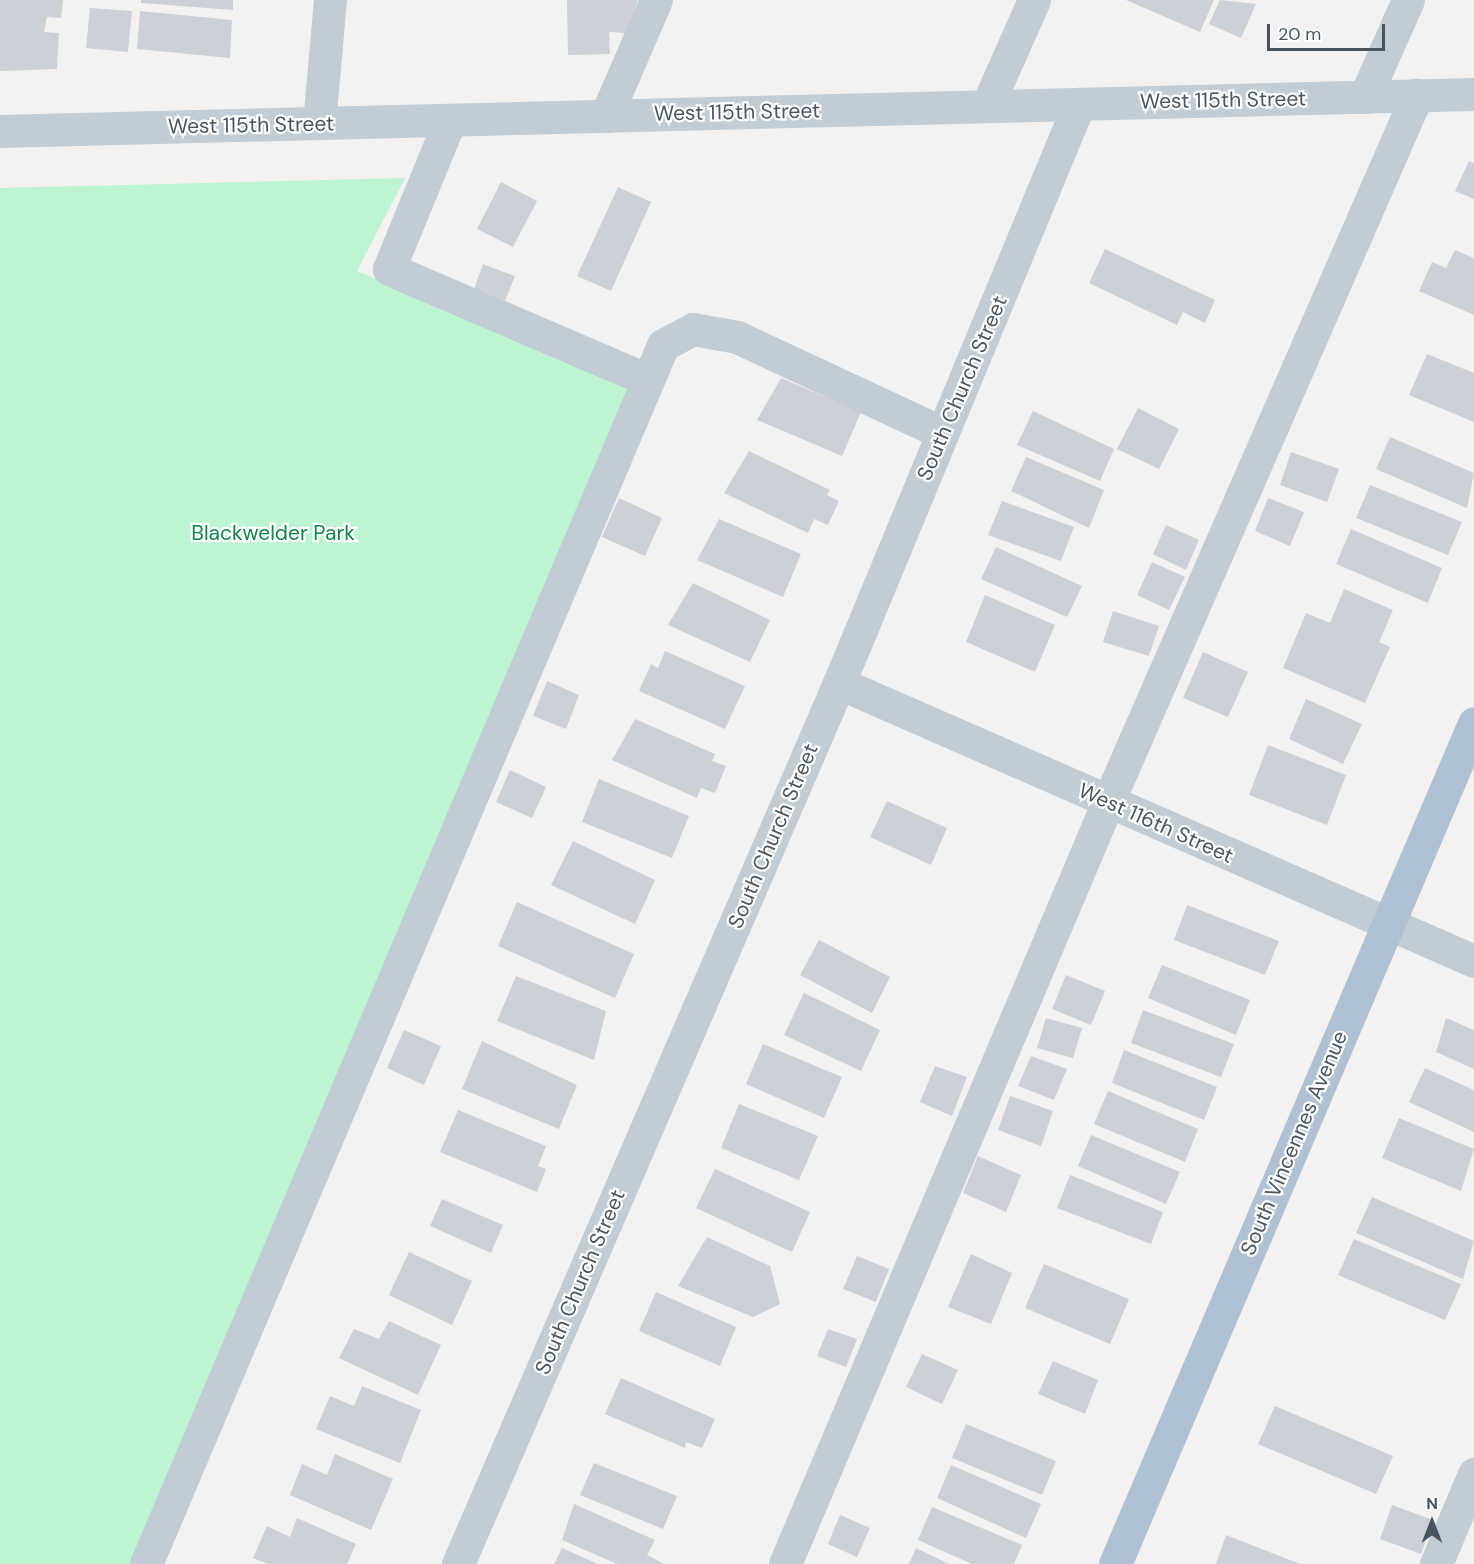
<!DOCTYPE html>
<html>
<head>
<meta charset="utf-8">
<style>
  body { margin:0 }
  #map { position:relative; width:1474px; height:1564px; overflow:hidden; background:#f4f1f1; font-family:"DM Sans",sans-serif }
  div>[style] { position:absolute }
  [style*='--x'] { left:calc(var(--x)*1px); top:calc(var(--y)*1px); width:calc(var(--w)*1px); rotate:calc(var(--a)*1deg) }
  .green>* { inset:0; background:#bdf4d2 }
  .building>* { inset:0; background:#cdd0d6 }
  .minor>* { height:33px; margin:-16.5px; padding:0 16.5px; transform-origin:16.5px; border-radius:16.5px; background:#c1ccd4 }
  .major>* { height:33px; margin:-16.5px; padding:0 16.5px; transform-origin:16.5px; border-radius:16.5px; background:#afc1d2 }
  span { translate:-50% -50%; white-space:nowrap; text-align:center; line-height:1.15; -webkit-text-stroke:4.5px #fff; paint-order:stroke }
  .street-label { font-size:21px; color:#475561 }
  .park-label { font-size:21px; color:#0f8549 }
  .north { position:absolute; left:1402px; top:1492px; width:60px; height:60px; -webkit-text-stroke:4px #fff; paint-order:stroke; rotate:0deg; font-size:16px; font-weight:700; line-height:24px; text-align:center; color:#475561 }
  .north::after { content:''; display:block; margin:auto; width:21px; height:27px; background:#475561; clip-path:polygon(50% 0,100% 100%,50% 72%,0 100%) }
  .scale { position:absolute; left:1267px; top:24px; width:118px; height:27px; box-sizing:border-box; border:3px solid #475561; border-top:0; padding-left:8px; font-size:18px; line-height:21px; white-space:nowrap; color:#475561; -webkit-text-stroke:4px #fff; paint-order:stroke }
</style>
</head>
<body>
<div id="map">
  <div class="green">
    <div style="clip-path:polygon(405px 178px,357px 271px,632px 387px,135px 1564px,0 1564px,0 188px)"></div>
  </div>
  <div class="building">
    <div style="clip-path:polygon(0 0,63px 0,61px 18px,47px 17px,44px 32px,59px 33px,57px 69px,0 71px)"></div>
    <div style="clip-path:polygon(141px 0,233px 0,233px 10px,141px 3px)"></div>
    <div style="clip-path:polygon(567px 0,638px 0,626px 33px,609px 32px,610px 54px,568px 55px)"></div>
    <div style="clip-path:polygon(1126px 0,1214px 0,1200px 32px)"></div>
    <div style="clip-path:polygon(1220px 0,1256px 4px,1241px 38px,1209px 24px)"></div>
    <div style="clip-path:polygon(90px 8px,132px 11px,128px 52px,86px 48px)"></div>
    <div style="clip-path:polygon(140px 11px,232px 20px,230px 58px,137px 49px)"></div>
    <div style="clip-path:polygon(1469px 161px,1474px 163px,1474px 199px,1455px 191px)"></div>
    <div style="clip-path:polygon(501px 182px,537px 201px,513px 247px,477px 229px)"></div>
    <div style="clip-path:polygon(618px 187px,651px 202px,611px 291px,577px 276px)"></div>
    <div style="clip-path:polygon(1105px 249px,1215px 300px,1205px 323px,1183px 312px,1177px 325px,1089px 283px)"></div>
    <div style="clip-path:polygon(1455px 250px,1474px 258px,1474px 315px,1419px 291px,1432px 262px,1446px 268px)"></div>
    <div style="clip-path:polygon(483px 264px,515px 276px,505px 301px,474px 289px)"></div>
    <div style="clip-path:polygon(1427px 354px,1474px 373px,1474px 422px,1409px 395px)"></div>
    <div style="clip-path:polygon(781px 378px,861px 412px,842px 456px,757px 420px)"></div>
    <div style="clip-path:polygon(1138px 408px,1179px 429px,1159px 469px,1117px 449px)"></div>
    <div style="clip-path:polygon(1033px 411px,1114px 449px,1100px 481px,1017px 445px)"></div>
    <div style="clip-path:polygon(1390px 437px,1474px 473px,1467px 508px,1376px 469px)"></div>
    <div style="clip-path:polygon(749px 451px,830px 490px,827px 495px,839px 501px,828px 525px,814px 519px,808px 533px,724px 493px)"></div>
    <div style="clip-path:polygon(1291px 452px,1339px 469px,1327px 502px,1280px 485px)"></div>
    <div style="clip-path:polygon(1026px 457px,1104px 490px,1089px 528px,1011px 491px)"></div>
    <div style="clip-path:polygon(1370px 485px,1462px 522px,1448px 555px,1356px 518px)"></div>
    <div style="clip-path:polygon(619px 498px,662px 518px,645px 556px,602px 537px)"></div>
    <div style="clip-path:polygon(1268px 498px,1304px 512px,1290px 546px,1255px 531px)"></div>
    <div style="clip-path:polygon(1002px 501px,1074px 527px,1061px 561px,988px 535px)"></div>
    <div style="clip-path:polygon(719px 519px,801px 554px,783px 597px,697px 560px)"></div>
    <div style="clip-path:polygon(1166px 525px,1199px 540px,1186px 570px,1153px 554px)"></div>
    <div style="clip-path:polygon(1351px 529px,1442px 568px,1428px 603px,1336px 564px)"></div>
    <div style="clip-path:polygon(996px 547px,1082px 586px,1067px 617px,981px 579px)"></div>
    <div style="clip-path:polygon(1152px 562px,1185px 577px,1169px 610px,1137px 595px)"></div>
    <div style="clip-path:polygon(693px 583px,770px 620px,750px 662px,668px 625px)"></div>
    <div style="clip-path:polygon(1344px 589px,1393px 610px,1379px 642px,1390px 647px,1365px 703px,1283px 668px,1306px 613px,1330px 623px)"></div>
    <div style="clip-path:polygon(985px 595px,1055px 625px,1035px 672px,966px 642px)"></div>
    <div style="clip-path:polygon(1113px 611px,1159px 626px,1149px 656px,1103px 642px)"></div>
    <div style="clip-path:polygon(665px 651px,745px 686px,725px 729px,639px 691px,651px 664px,658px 668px)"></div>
    <div style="clip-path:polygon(1203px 652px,1248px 672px,1228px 717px,1183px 698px)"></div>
    <div style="clip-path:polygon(547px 681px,579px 695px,566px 729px,533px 716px)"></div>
    <div style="clip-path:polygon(1306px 699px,1362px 724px,1343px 764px,1289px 739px)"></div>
    <div style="clip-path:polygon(635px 719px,715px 754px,712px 761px,726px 766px,715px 793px,701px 788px,697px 798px,612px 760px)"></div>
    <div style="clip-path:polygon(1268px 745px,1346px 775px,1327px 825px,1249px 795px)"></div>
    <div style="clip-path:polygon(510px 770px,546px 787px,532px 818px,496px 802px)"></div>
    <div style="clip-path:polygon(599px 779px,689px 816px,672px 858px,582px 822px)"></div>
    <div style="clip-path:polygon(887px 801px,947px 828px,931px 865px,870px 837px)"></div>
    <div style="clip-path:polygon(573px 841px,655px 880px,635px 924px,551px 885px)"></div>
    <div style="clip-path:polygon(517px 902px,634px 954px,615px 998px,498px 946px)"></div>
    <div style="clip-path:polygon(1187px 905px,1279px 941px,1265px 975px,1174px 940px)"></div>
    <div style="clip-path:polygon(819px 940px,890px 977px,872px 1013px,800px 975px)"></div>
    <div style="clip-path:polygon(1162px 965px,1250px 1000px,1236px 1035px,1148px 998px)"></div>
    <div style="clip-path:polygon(1066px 975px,1105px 991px,1091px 1025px,1052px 1009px)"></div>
    <div style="clip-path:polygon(516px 976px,606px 1011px,594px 1060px,497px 1021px)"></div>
    <div style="clip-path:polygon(804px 993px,880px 1030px,861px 1071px,784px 1035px)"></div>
    <div style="clip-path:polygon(1143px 1010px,1234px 1044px,1221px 1077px,1131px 1043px)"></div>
    <div style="clip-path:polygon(1046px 1018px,1082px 1028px,1073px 1058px,1037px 1048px)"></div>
    <div style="clip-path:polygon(1446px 1018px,1474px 1030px,1474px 1069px,1436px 1052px)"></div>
    <div style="clip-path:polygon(404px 1030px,441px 1046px,424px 1085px,387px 1068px)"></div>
    <div style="clip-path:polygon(482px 1041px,577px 1085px,559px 1129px,462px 1089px)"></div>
    <div style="clip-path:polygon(763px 1044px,842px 1077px,824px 1118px,746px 1084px)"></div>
    <div style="clip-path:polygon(1124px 1050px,1217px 1087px,1204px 1120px,1112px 1083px)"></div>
    <div style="clip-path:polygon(1031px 1056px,1067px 1069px,1054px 1100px,1018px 1086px)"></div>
    <div style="clip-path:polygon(935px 1066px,967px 1077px,952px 1116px,920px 1102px)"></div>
    <div style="clip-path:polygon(1425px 1068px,1474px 1090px,1474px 1132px,1409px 1102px)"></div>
    <div style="clip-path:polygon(1108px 1091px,1198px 1129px,1185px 1162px,1094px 1124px)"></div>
    <div style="clip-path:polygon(1010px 1096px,1053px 1111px,1041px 1146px,998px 1130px)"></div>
    <div style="clip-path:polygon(739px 1104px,818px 1136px,799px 1180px,721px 1148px)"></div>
    <div style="clip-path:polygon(458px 1110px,546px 1146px,538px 1166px,546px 1169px,537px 1192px,440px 1152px)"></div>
    <div style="clip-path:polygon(1399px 1118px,1474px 1149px,1461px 1191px,1382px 1158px)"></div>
    <div style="clip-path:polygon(1091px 1135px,1180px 1172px,1166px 1204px,1078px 1166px)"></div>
    <div style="clip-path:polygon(978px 1156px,1021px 1175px,1006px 1212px,963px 1193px)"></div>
    <div style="clip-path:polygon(715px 1169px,810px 1212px,792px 1252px,696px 1208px)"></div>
    <div style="clip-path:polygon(1070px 1175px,1163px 1212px,1151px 1244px,1057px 1208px)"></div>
    <div style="clip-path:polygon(1372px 1197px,1474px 1241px,1463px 1279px,1356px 1233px)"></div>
    <div style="clip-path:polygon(442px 1199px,503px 1225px,491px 1253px,430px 1226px)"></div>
    <div style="clip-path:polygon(707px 1237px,770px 1266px,780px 1304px,753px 1317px,678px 1286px)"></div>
    <div style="clip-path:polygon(1354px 1239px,1461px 1284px,1445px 1320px,1338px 1275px)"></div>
    <div style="clip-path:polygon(409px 1252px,472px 1281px,452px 1325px,389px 1295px)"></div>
    <div style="clip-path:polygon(971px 1254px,1012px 1273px,991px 1324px,948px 1307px)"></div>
    <div style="clip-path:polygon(857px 1256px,889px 1269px,876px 1302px,843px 1289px)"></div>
    <div style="clip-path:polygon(1044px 1264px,1129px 1299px,1110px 1344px,1025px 1308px)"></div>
    <div style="clip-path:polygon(656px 1292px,736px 1327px,720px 1366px,639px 1331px)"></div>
    <div style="clip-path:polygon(389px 1321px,441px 1345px,418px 1395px,339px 1358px,354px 1329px,379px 1339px)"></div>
    <div style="clip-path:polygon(828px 1329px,857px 1339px,846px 1367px,817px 1356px)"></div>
    <div style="clip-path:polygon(922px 1354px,958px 1370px,942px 1404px,906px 1387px)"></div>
    <div style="clip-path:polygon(1053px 1361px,1098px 1380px,1085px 1414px,1038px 1394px)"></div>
    <div style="clip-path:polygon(621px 1378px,715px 1419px,702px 1448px,686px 1442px,685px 1448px,605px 1414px)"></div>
    <div style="clip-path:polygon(362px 1386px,421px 1410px,400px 1463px,316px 1429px,330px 1396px,354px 1406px)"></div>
    <div style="clip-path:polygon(1275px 1406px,1393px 1456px,1376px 1494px,1258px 1444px)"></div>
    <div style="clip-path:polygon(966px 1424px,1056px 1461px,1042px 1495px,952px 1458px)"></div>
    <div style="clip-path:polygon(335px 1454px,393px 1479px,371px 1530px,290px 1495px,302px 1464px,327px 1475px)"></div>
    <div style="clip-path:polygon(594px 1463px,677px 1496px,663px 1529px,580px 1495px)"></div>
    <div style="clip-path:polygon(951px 1465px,1041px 1504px,1026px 1538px,937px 1498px)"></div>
    <div style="clip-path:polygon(574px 1504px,655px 1540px,647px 1555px,664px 1564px,617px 1564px,562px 1540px)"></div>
    <div style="clip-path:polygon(1392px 1505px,1433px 1520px,1421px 1554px,1380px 1539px)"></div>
    <div style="clip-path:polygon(932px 1507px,1022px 1545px,1014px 1564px,972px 1564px,918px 1540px)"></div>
    <div style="clip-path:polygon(840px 1515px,870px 1528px,857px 1557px,828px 1544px)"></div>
    <div style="clip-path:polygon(297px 1518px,356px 1544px,347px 1564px,268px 1564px,253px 1558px,267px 1526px,290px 1537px)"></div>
    <div style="clip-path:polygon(1226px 1535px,1300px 1564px,1216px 1564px)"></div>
    <div style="clip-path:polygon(562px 1548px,598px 1564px,554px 1564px)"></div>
    <div style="clip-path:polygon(916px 1548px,949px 1564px,909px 1564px)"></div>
  </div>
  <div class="minor">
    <div style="--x:1365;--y:97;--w:106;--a:-66.1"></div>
    <div style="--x:987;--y:106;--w:116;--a:-66.1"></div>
    <div style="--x:606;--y:116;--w:126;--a:-66.7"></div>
    <div style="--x:450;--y:120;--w:161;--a:112.3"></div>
    <div style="--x:389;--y:269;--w:280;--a:23.2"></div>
    <div style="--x:319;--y:123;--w:123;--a:-84.9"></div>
    <div style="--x:0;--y:131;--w:1474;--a:-1.44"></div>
    <div style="--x:839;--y:683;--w:693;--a:23.64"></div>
    <div style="--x:146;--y:1564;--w:1324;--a:-67.02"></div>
    <div style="--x:663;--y:345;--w:34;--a:-28"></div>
    <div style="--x:693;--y:329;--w:45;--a:10.3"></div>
    <div style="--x:737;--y:337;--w:227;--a:25"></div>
    <div style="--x:458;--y:1564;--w:960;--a:-66.61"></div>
    <div style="--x:839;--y:683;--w:627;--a:-67.49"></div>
    <div style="--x:785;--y:1564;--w:828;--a:-67.03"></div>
    <div style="--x:1108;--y:802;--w:772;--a:-66.39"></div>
    <div style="--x:1436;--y:1564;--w:98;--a:-67.1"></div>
  </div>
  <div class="major">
    <div style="--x:1115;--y:1564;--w:914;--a:-66.88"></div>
  </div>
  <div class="street-label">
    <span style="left:1223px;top:100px;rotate:-1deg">West 115th Street</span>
    <span style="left:737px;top:112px;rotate:-1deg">West 115th Street</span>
    <span style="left:251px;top:125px;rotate:-1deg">West 115th Street</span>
    <span style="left:962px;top:388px;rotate:-67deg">South Church Street</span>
    <span style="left:1156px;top:823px;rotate:24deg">West 116th Street</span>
    <span style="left:773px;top:836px;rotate:-67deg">South Church Street</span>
    <span style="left:1294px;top:1143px;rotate:-67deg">South Vincennes Avenue</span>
    <span style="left:580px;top:1282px;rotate:-67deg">South Church Street</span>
  </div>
  <div class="park-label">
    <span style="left:273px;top:533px">Blackwelder Park</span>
  </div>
  <div class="north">N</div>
  <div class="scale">20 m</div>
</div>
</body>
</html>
